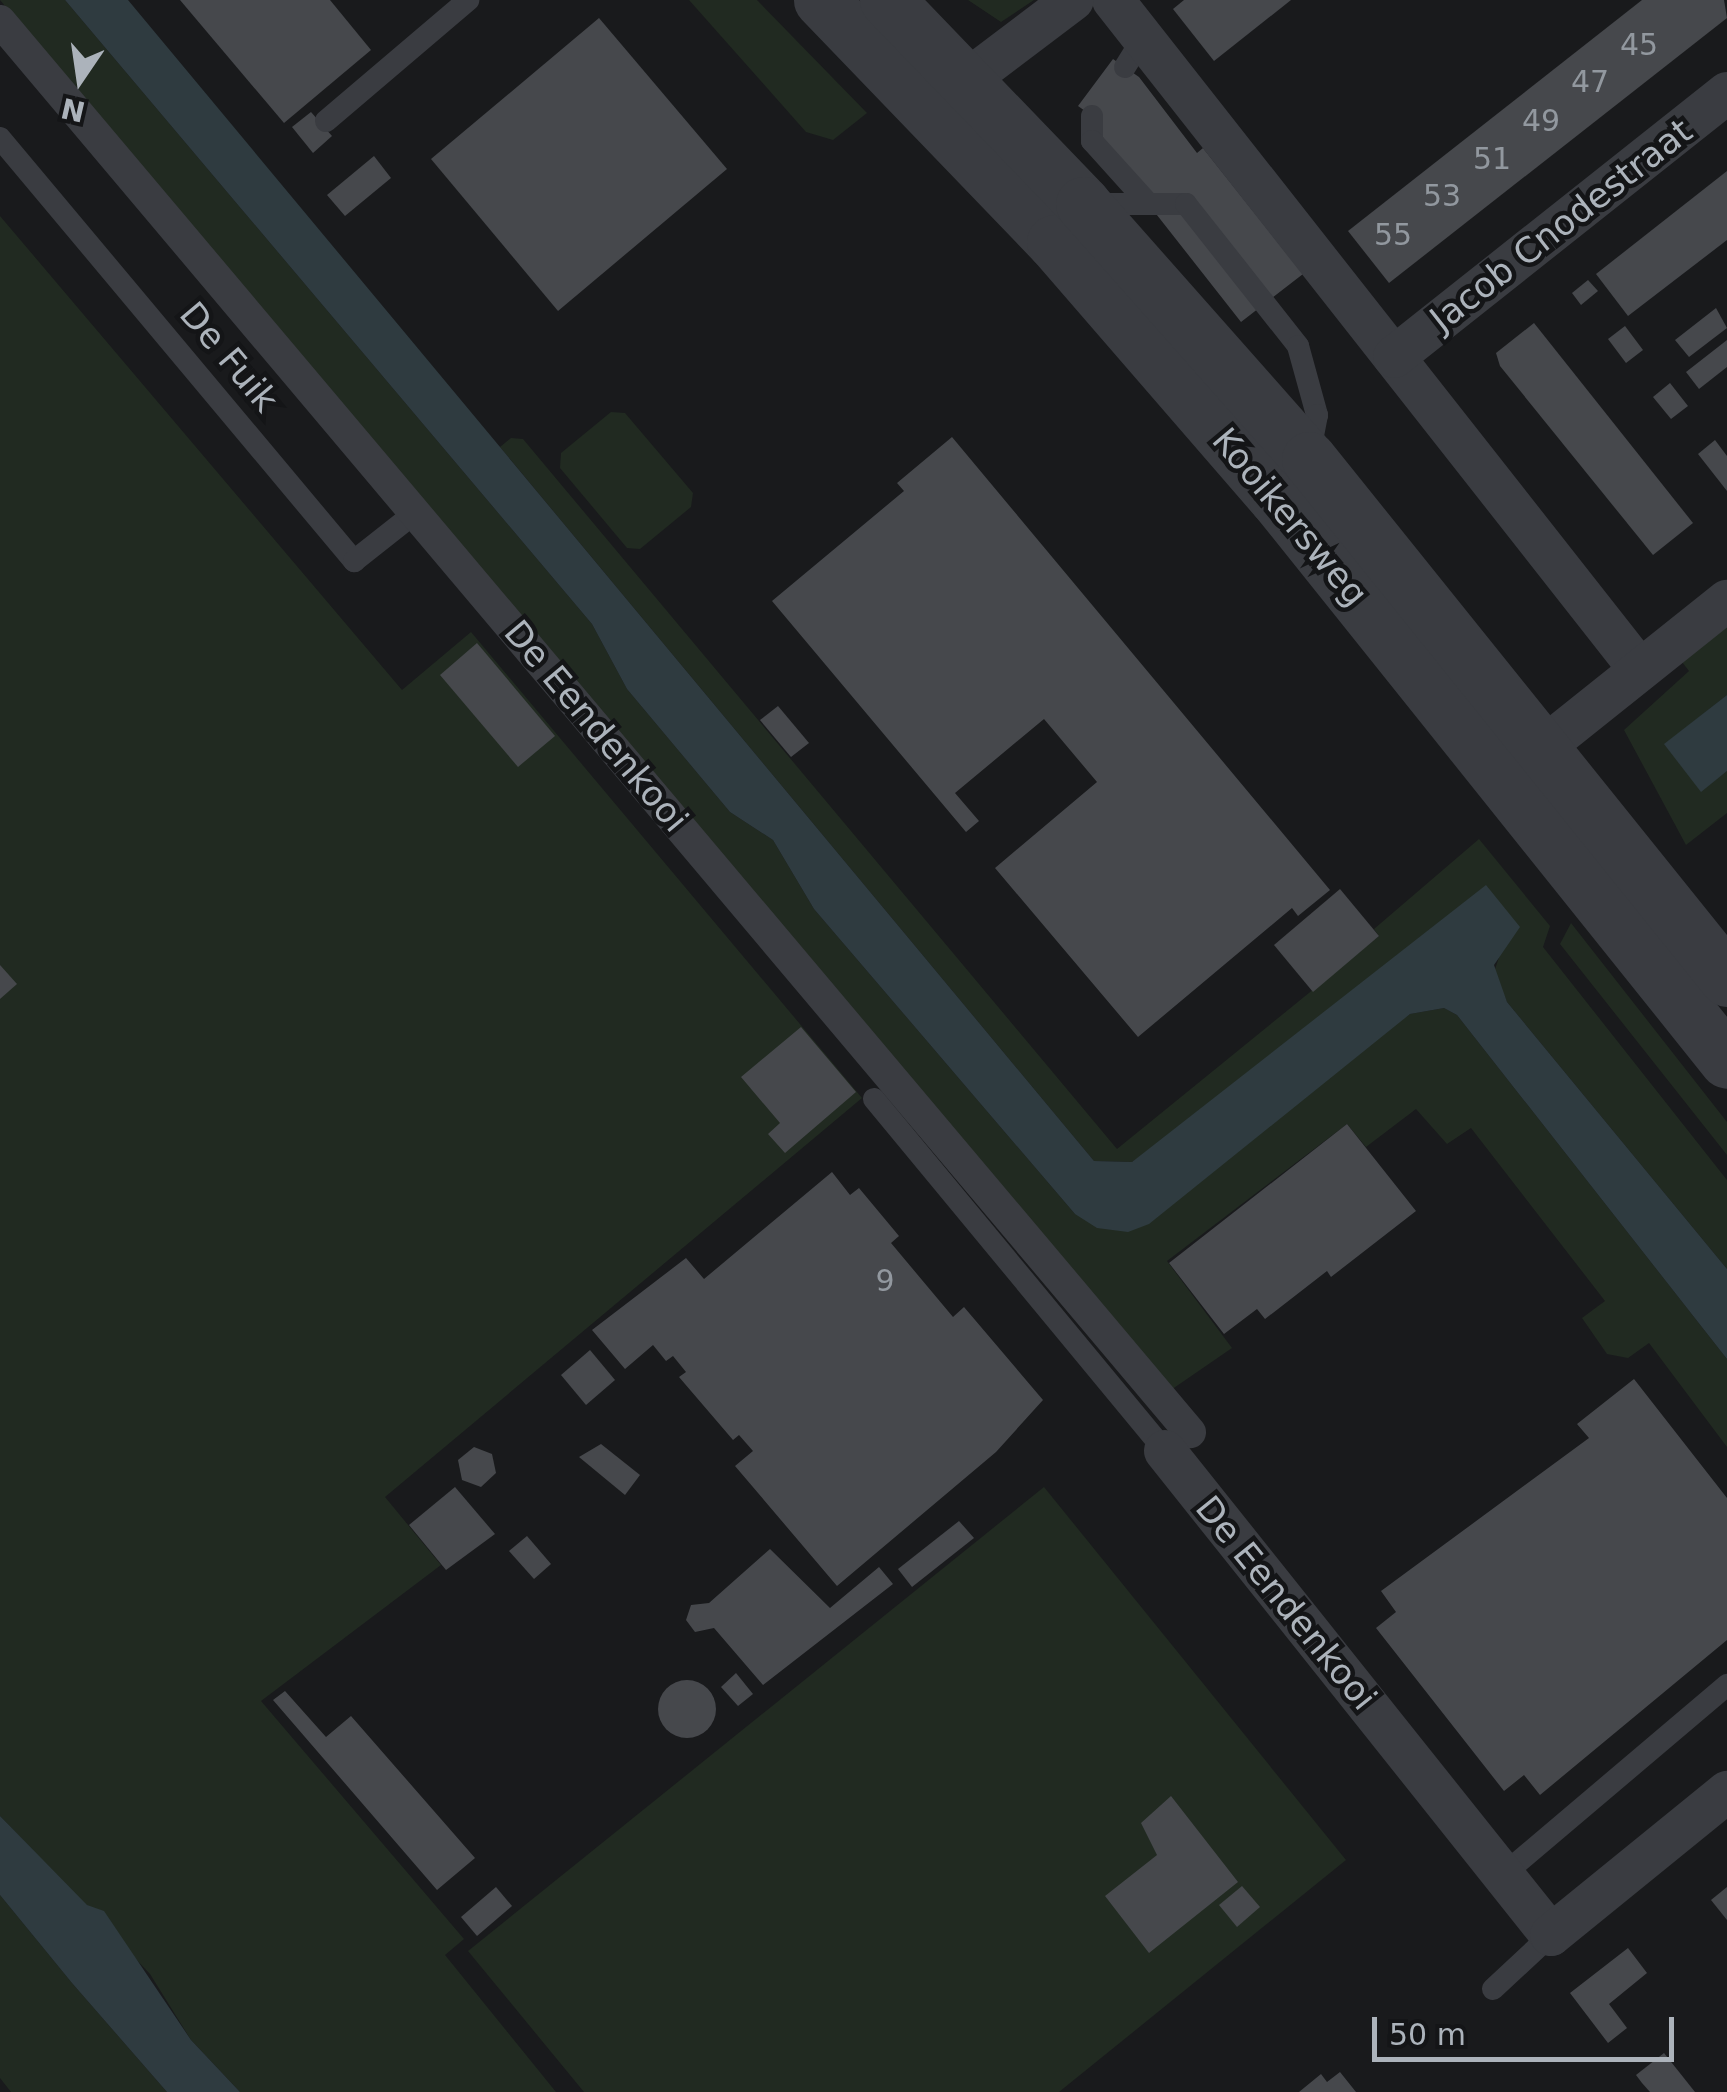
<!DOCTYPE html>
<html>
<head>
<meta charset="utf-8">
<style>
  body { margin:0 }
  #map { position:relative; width:1727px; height:2092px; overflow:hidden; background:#191a1c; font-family:"DejaVu Sans",sans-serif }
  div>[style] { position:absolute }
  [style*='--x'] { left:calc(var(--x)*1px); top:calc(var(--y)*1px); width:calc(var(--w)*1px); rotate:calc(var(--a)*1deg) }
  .green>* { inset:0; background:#212a21 }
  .water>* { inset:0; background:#2f3b40 }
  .building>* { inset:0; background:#46484c }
  .round { border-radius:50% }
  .service>* { height:22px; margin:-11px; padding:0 11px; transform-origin:11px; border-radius:11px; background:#3a3c41 }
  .pedestrian>* { height:32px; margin:-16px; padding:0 16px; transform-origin:16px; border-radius:16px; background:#3a3c41 }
  .minor>* { height:42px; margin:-21px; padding:0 21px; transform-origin:21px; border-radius:21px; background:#3a3c41 }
  .tertiary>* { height:55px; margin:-27.5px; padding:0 27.5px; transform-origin:27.5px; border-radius:27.5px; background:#3a3c41 }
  span { translate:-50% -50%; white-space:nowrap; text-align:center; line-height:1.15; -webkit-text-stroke:9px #141517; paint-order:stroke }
  .number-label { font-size:30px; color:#92989f }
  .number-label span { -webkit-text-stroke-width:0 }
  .street-label { font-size:35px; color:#acb3bb }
  .north { position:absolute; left:30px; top:30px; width:100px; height:100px; -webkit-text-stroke:8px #141517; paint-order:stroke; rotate:193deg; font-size:28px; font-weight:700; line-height:40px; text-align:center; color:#acb3bb }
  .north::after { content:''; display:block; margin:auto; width:35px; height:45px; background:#acb3bb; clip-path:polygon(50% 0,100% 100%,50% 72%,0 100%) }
  .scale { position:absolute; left:1372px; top:2017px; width:302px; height:45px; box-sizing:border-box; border:5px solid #acb3bb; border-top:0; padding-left:12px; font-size:30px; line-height:35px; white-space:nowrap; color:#acb3bb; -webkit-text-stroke:8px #141517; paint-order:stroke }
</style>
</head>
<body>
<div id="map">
  <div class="green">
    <div style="clip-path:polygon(0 0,65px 0,592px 624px,627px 689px,730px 812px,773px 840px,814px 909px,1075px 1214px,1410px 1014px,1444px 1008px,1457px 1015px,1727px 1359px,1727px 1447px,1649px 1343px,1628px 1358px,1607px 1354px,1582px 1318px,1605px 1301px,1471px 1128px,1447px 1144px,1416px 1109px,1366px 1147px,1347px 1124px,1167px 1261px,1232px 1348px,1168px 1392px)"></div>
    <div style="clip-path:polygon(689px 0,757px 0,867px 113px,833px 140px,806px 132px)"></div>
    <div style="clip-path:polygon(968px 0,1034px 0,1001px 22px)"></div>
    <div style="clip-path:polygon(0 216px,402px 690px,471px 632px,862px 1098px,385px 1497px,441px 1565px,261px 1701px,464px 1939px,445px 1955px,556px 2092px,240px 2092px,191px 2040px,150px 1974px,0 1816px)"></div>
    <div style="clip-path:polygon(611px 412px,625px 413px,693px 493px,691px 507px,640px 549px,627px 548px,560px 468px,561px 453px)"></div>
    <div style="clip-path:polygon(511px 438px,523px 439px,1117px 1149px,1379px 936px,1374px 929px,1479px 839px,1550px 926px,1543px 947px,1727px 1180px,1727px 1269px,1507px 1002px,1494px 972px,1503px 946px,1132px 1162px,1094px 1161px,500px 447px)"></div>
    <div style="clip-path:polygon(1727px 626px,1727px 695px,1665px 744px,1701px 791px,1727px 771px,1727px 813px,1686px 845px,1624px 730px,1689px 671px,1682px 662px)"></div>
    <div style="clip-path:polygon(1571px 923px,1727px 1122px,1727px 1155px,1560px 944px)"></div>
    <div style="clip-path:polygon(1044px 1487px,1346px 1860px,1059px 2092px,584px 2092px,468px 1951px)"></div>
    <div style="clip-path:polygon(0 1895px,72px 1983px,167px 2092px,11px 2092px,0 2078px)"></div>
  </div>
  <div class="water">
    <div style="clip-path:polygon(65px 0,128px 0,1094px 1161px,1132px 1162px,1486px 885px,1520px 927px,1494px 965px,1507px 1002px,1727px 1269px,1727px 1359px,1457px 1015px,1444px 1008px,1410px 1014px,1149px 1224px,1128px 1232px,1097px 1228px,1075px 1214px,814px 909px,773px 840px,730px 812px,627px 689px,592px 624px)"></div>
    <div style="clip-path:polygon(1727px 695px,1727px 771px,1701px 792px,1664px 744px)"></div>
    <div style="clip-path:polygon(0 1816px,87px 1905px,104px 1911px,191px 2040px,240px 2092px,167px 2092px,72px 1983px,0 1895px)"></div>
  </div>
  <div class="building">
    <div style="clip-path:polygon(180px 0,330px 0,371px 50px,284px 123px)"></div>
    <div style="clip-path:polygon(1184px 0,1291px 0,1214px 61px,1173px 9px)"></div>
    <div style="clip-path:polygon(1642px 0,1724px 0,1727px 18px,1389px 283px,1348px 231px)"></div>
    <div style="clip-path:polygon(599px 18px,727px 169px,558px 311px,431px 159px)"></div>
    <div style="clip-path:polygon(1113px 59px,1139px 77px,1197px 153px,1203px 148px,1303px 274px,1241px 322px,1142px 196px,1102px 136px,1102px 123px,1078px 106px)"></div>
    <div style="clip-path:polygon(311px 112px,332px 136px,313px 153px,292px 127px)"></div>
    <div style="clip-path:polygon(374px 156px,391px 178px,345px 216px,327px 195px)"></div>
    <div style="clip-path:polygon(1727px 171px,1727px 240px,1628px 316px,1596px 274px)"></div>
    <div style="clip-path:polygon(1588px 280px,1598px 291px,1581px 305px,1572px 293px)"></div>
    <div style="clip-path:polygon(1716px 308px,1727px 328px,1689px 357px,1675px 340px)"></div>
    <div style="clip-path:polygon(1534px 323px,1693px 523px,1653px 555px,1500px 366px,1496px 353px)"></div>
    <div style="clip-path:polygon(1625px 326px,1643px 350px,1626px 363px,1608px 339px)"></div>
    <div style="clip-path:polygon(1727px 340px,1727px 367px,1699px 389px,1686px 372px)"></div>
    <div style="clip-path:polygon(1670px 383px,1688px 406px,1671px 419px,1653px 397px)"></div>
    <div style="clip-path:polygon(952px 437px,1330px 890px,1298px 916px,1292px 908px,1138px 1037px,995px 868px,1097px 782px,1044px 719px,955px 793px,979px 821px,966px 832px,772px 601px,904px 491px,897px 483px)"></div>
    <div style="clip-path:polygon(1715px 440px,1727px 456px,1727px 491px,1698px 454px)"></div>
    <div style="clip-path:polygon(477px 643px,555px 736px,518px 767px,440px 675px)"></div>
    <div style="clip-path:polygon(778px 706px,809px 743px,791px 757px,760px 720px)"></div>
    <div style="clip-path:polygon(1340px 889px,1379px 936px,1313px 992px,1274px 945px)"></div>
    <div style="clip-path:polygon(0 965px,17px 984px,0 999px)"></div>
    <div style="clip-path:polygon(801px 1027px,856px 1092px,785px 1153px,768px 1134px,780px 1123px,741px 1077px)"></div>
    <div style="clip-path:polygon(1347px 1124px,1416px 1211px,1331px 1277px,1327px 1271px,1265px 1319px,1257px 1309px,1224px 1334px,1169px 1263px)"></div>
    <div style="clip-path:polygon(832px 1172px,850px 1195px,859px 1188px,899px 1236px,891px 1243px,953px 1317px,964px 1307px,1043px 1400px,996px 1452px,837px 1586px,735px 1466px,753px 1451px,739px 1435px,733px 1440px,679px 1377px,686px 1372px,673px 1356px,666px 1361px,653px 1345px,625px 1369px,592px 1330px,686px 1258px,704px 1279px)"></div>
    <div style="clip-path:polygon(590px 1350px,615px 1380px,586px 1405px,561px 1375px)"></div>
    <div style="clip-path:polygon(1634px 1379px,1727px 1498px,1727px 1640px,1540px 1795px,1524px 1775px,1504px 1791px,1376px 1628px,1396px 1612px,1381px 1591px,1589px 1438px,1577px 1424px)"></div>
    <div style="clip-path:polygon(601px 1444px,640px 1475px,625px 1495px,579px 1457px)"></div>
    <div style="clip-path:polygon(474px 1447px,492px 1454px,496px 1473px,481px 1487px,462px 1480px,458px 1460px)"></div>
    <div style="clip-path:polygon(455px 1487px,495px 1534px,446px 1570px,409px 1525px)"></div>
    <div style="clip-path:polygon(959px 1521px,974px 1538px,912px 1587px,898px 1569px)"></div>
    <div style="clip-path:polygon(527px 1536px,551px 1564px,534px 1579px,509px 1551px)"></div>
    <div style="clip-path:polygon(770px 1549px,830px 1608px,879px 1567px,893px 1584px,763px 1685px,714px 1628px,695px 1632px,686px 1620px,691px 1605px,709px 1603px)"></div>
    <div style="clip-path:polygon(736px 1673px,753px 1694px,738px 1706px,721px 1687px)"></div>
    <div class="round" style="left:658px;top:1680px;width:58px;height:58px"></div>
    <div style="clip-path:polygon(285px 1691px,326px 1737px,351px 1716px,475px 1858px,437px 1890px,273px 1700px)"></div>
    <div style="clip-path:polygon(1171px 1796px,1238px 1882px,1149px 1953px,1105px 1896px,1157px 1855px,1141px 1823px)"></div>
    <div style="clip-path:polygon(1242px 1886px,1260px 1907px,1237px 1927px,1219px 1905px)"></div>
    <div style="clip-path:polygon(496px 1887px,512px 1906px,477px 1936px,461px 1917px)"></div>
    <div style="clip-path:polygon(1727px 1887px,1727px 1920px,1711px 1900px)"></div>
    <div style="clip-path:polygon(1628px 1948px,1647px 1973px,1609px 2004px,1627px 2028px,1608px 2043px,1570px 1993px)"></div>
    <div style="clip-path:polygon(1664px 2053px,1695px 2092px,1650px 2092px,1642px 2083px,1636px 2075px)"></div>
    <div style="clip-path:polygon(1340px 2072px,1356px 2092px,1299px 2092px,1321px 2074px,1327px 2082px)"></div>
  </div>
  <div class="service">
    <div style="--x:1125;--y:67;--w:34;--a:-58"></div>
    <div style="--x:1092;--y:116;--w:25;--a:90"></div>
    <div style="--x:1092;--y:141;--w:81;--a:48"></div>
    <div style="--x:326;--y:121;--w:187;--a:-40.4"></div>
    <div style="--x:0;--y:138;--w:552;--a:50.07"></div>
    <div style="--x:354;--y:561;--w:79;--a:-38.3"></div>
    <div style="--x:1092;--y:204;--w:94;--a:0"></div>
    <div style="--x:1186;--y:204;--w:181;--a:51.7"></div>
    <div style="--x:1298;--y:346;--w:72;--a:74.6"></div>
    <div style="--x:1317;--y:415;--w:37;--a:101"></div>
    <div style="--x:874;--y:1099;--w:457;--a:50.4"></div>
    <div style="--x:1503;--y:1875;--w:294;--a:-40.3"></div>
    <div style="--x:1493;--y:1989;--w:79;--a:-43"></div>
  </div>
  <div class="pedestrian">
    <div style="--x:0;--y:21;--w:1846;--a:49.86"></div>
  </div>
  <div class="minor">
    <div style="--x:1113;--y:0;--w:852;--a:51.81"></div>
    <div style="--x:942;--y:99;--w:164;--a:-37.1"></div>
    <div style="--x:1394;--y:357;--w:425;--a:-38.4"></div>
    <div style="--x:1520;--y:766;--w:265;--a:-38.6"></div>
    <div style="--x:1165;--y:1451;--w:619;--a:51.43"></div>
    <div style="--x:1551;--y:1935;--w:227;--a:-39.1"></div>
  </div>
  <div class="tertiary">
    <div style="--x:821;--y:0;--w:336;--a:46.1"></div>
    <div style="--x:1054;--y:242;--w:339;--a:49.1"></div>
    <div style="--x:1276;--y:498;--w:721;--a:51.3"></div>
    <div style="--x:887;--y:0;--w:283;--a:46.1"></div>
    <div style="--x:1083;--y:204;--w:341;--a:48.5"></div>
    <div style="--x:1309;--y:459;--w:667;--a:51.21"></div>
  </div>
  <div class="number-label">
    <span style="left:1639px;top:45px">45</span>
    <span style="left:1590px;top:82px">47</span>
    <span style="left:1541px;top:121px">49</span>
    <span style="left:1492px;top:159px">51</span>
    <span style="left:1442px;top:196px">53</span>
    <span style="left:1393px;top:235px">55</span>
    <span style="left:885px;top:1281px">9</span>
  </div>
  <div class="street-label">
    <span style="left:1561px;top:225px;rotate:-38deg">Jacob Cnodestraat</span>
    <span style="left:229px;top:357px;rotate:50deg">De Fuik</span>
    <span style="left:1290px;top:517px;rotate:50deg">Kooikersweg</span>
    <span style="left:596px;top:726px;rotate:50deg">De Eendenkooi</span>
    <span style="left:1286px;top:1603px;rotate:51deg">De Eendenkooi</span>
  </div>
  <div class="north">N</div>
  <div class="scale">50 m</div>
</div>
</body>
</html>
